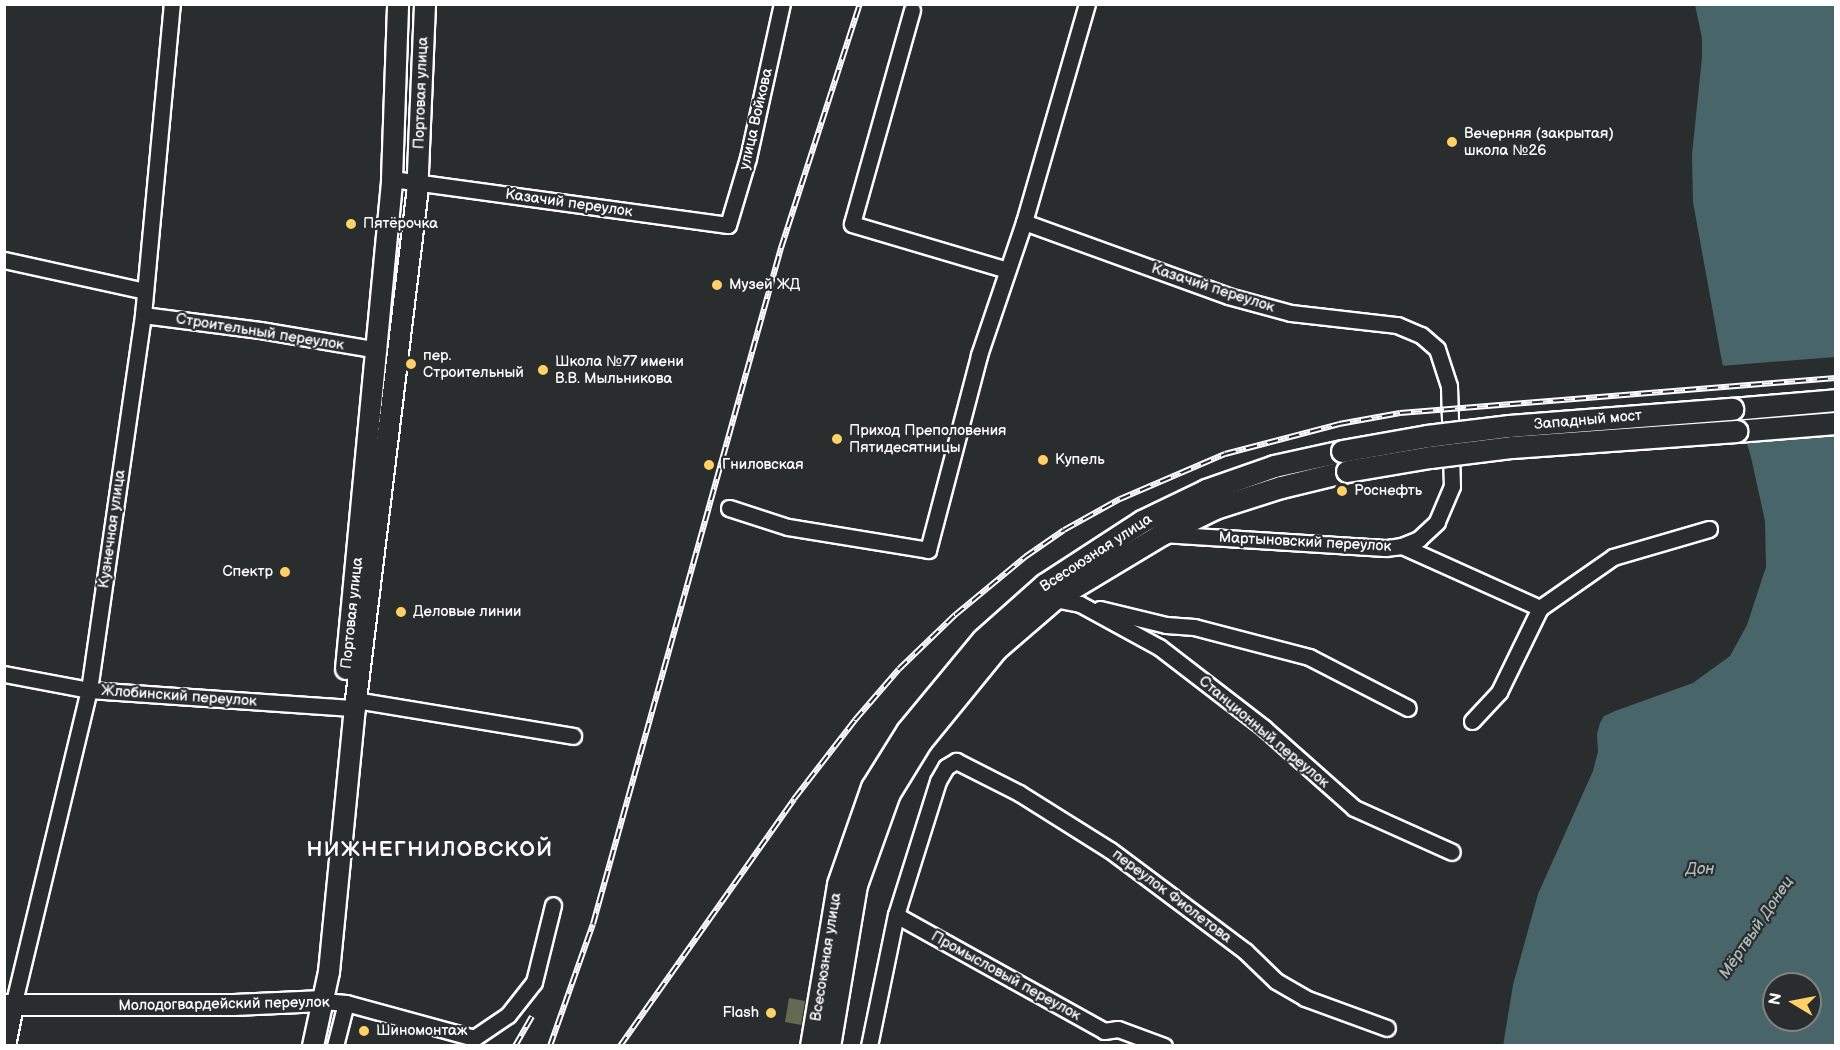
<!DOCTYPE html>
<html>
<head>
<meta charset="utf-8">
<style>
  body { margin:0 }
  #map { position:relative; width:1840px; height:1050px; overflow:hidden; background:#2a2d2e; font-family:"Balsamiq Sans",sans-serif }
  div>[style] { position:absolute }
  [style*='--x'] { left:calc(var(--x)*1px); top:calc(var(--y)*1px); width:calc(var(--w)*1px); rotate:calc(var(--a)*1deg) }
  .green>* { inset:0; background:#626b51 }
  .water>* { inset:0; background:#48666a }
  .pier>* { inset:0; background:#2a2d2e }
  .roads { filter:drop-shadow(2px 0 #fff) drop-shadow(-2px 0 #fff) drop-shadow(0 2px #fff) drop-shadow(0 -2px #fff) }
  .minor>* { height:15px; margin:-7.5px; padding:0 7.5px; transform-origin:7.5px; border-radius:7.5px; background:#2a2d2e }
  .major>* { height:20px; margin:-10px; padding:0 10px; transform-origin:10px; border-radius:10px; background:#2a2d2e }
  .highway>* { height:21px; margin:-10.5px; padding:0 10.5px; transform-origin:10.5px; border-radius:10.5px; background:#2a2d2e }
  .rail>* { height:6px; margin-top:-3px; transform-origin:0; background:repeating-linear-gradient(90deg,#2a2d2e 0 11px,#fff 0 22px); box-sizing:border-box; border-block:2px solid #fff }
  .bridges { filter:drop-shadow(2px 0 #fff) drop-shadow(-2px 0 #fff) drop-shadow(0 2px #fff) drop-shadow(0 -2px #fff) }
  .highway-bridge>* { height:21px; margin:-10.5px; padding:0 10.5px; transform-origin:10.5px; border-radius:10.5px; background:#2a2d2e }
  .dots>* { width:16px; height:16px; translate:-50% -50%; box-sizing:border-box; border:3px solid #2a2d2e; border-radius:50% }
  span { translate:-50% -50%; white-space:nowrap; text-align:center; line-height:1.15; -webkit-text-stroke:4.5px #2a2d2e; paint-order:stroke }
  .street-label { font-size:15px; color:#fff }
  .poi-label { font-size:15px; color:#fff }
  .left { translate:0 -50%; text-align:left }
  .right { translate:-100% -50%; text-align:right }
  .water-label { font-size:16px; color:#adbabc; font-style:italic }
  .district-label { font-size:21px; color:#fff; font-weight:700; letter-spacing:1.5px }
  .frame { position:absolute; inset:0; border:6px solid #fff; pointer-events:none }
  .north { position:absolute; left:1762px; top:972px; width:60px; height:60px; box-sizing:border-box; background:#2a2d2e; border:2px solid #7f8182; border-radius:50%; rotate:280deg; font-size:16px; font-weight:700; line-height:24px; text-align:center; color:#fff }
  .north::after { content:''; display:block; margin:auto; width:21px; height:27px; background:#ffd166; clip-path:polygon(50% 0,100% 100%,50% 72%,0 100%) }
</style>
</head>
<body>
<div id="map">
  <div class="green">
    <div style="clip-path:polygon(789px 998px,805px 1001px,801px 1025px,785px 1022px)"></div>
  </div>
  <div class="water">
    <div style="clip-path:polygon(evenodd,1695px 5px,1835px 5px,1835px 1045px,1503px 1046px,1513px 985px,1538px 894px,1593px 771px,1598px 752px,1597px 734px,1600px 723px,1604px 716px,1615px 711px,1693px 683px,1730px 656px,1747px 625px,1766px 567px,1765px 521px,1751px 457px,1722px 362px,1693px 202px,1692px 155px,1702px 57px,1702px 38px,1695px 5px,1774px 984px,1810px 984px,1810px 1020px,1774px 1020px,1774px 984px)"></div>
  </div>
  <div class="pier">
    <div style="clip-path:polygon(1835px 357px,1835px 432px,1743px 440px,1720px 366px)"></div>
  </div>
  <div class="roads">
    <div class="minor">
      <div style="--x:912;--y:10;--w:222;--a:105.7"></div>
      <div style="--x:852;--y:224;--w:162;--a:16.5"></div>
      <div style="--x:392;--y:179;--w:339;--a:7.8"></div>
      <div style="--x:728;--y:225;--w:70;--a:-73.4"></div>
      <div style="--x:748;--y:158;--w:158;--a:-77.6"></div>
      <div style="--x:1024;--y:222;--w:217;--a:19.9"></div>
      <div style="--x:1228;--y:296;--w:65;--a:15.1"></div>
      <div style="--x:1291;--y:313;--w:107;--a:6.5"></div>
      <div style="--x:1397;--y:325;--w:26;--a:23"></div>
      <div style="--x:1421;--y:335;--w:21;--a:41"></div>
      <div style="--x:1437;--y:349;--w:39;--a:72"></div>
      <div style="--x:1449;--y:386;--w:100;--a:88.3"></div>
      <div style="--x:1452;--y:486;--w:39;--a:113"></div>
      <div style="--x:1437;--y:522;--w:25;--a:137"></div>
      <div style="--x:1419;--y:539;--w:18;--a:158"></div>
      <div style="--x:1402;--y:546;--w:17;--a:173"></div>
      <div style="--x:1385;--y:548;--w:220;--a:-176.4"></div>
      <div style="--x:4;--y:260;--w:144;--a:12.4"></div>
      <div style="--x:143;--y:315;--w:118;--a:7.3"></div>
      <div style="--x:260;--y:330;--w:120;--a:9.6"></div>
      <div style="--x:729;--y:508;--w:62;--a:17.9"></div>
      <div style="--x:788;--y:527;--w:142;--a:9.3"></div>
      <div style="--x:928;--y:550;--w:202;--a:-75.3"></div>
      <div style="--x:979;--y:355;--w:140;--a:-71.3"></div>
      <div style="--x:1024;--y:222;--w:227;--a:-73.9"></div>
      <div style="--x:1402;--y:546;--w:151;--a:24.2"></div>
      <div style="--x:1054;--y:599;--w:26;--a:11"></div>
      <div style="--x:1080;--y:604;--w:90;--a:28.6"></div>
      <div style="--x:1159;--y:647;--w:133;--a:37.6"></div>
      <div style="--x:1264;--y:728;--w:120;--a:41.6"></div>
      <div style="--x:1354;--y:808;--w:107;--a:24.2"></div>
      <div style="--x:1100;--y:609;--w:68;--a:13.6"></div>
      <div style="--x:1166;--y:625;--w:28;--a:4"></div>
      <div style="--x:1194;--y:627;--w:119;--a:14.6"></div>
      <div style="--x:1309;--y:657;--w:111;--a:27.3"></div>
      <div style="--x:4;--y:674;--w:86;--a:10.7"></div>
      <div style="--x:89;--y:690;--w:267;--a:3.9"></div>
      <div style="--x:356;--y:700;--w:220;--a:9.4"></div>
      <div style="--x:1472;--y:721;--w:40;--a:-47"></div>
      <div style="--x:1499;--y:692;--w:93;--a:-64"></div>
      <div style="--x:1540;--y:608;--w:89;--a:-34.9"></div>
      <div style="--x:1613;--y:557;--w:100;--a:-16.3"></div>
      <div style="--x:896;--y:915;--w:238;--a:29.1"></div>
      <div style="--x:1104;--y:1031;--w:14;--a:-8"></div>
      <div style="--x:1118;--y:1029;--w:49;--a:20.3"></div>
      <div style="--x:323;--y:1001;--w:23;--a:5"></div>
      <div style="--x:346;--y:1003;--w:133;--a:15.3"></div>
      <div style="--x:474;--y:1038;--w:41;--a:-34.1"></div>
      <div style="--x:508;--y:1015;--w:42;--a:-51.8"></div>
      <div style="--x:534;--y:982;--w:79;--a:-76.1"></div>
      <div style="--x:13;--y:1006;--w:325;--a:-76.5"></div>
      <div style="--x:89;--y:690;--w:379;--a:-81.8"></div>
      <div style="--x:143;--y:315;--w:312;--a:-84.7"></div>
      <div style="--x:335;--y:1046;--w:44;--a:-75.7"></div>
      <div style="--x:869;--y:1046;--w:134;--a:-78.4"></div>
      <div style="--x:896;--y:915;--w:140;--a:-72.6"></div>
      <div style="--x:938;--y:781;--w:16;--a:-60"></div>
      <div style="--x:946;--y:767;--w:12;--a:-31"></div>
      <div style="--x:956;--y:761;--w:71;--a:26.9"></div>
      <div style="--x:1019;--y:793;--w:107;--a:32.1"></div>
      <div style="--x:1110;--y:850;--w:169;--a:36.8"></div>
      <div style="--x:1245;--y:951;--w:43;--a:44.1"></div>
      <div style="--x:1276;--y:981;--w:34;--a:30"></div>
      <div style="--x:1305;--y:998;--w:87;--a:20.1"></div>
    </div>
    <div class="major">
      <div style="--x:346;--y:669;--w:492;--a:-84.6"></div>
      <div style="--x:392;--y:179;--w:175;--a:-88"></div>
      <div style="--x:4;--y:1005;--w:230;--a:0"></div>
      <div style="--x:234;--y:1005;--w:89;--a:-2.6"></div>
      <div style="--x:5;--y:1046;--w:41;--a:-78.7"></div>
      <div style="--x:313;--y:1046;--w:76;--a:-77.8"></div>
      <div style="--x:329;--y:972;--w:265;--a:-84.4"></div>
      <div style="--x:355;--y:708;--w:516;--a:-83.1"></div>
      <div style="--x:417;--y:196;--w:192;--a:-87.6"></div>
    </div>
    <div class="highway">
      <div style="--x:1732;--y:409;--w:104;--a:-4.9"></div>
      <div style="--x:1736;--y:431;--w:100;--a:-4.6"></div>
      <div style="--x:811;--y:1046;--w:164;--a:-80.5"></div>
      <div style="--x:838;--y:884;--w:103;--a:-70.7"></div>
      <div style="--x:872;--y:787;--w:66;--a:-58"></div>
      <div style="--x:907;--y:731;--w:119;--a:-50.4"></div>
      <div style="--x:983;--y:639;--w:83;--a:-41.6"></div>
      <div style="--x:1045;--y:584;--w:116;--a:-33"></div>
      <div style="--x:1142;--y:521;--w:71;--a:-25.8"></div>
      <div style="--x:1206;--y:490;--w:72;--a:-19.4"></div>
      <div style="--x:1274;--y:466;--w:70;--a:-12.4"></div>
      <div style="--x:829;--y:1046;--w:163;--a:-80.5"></div>
      <div style="--x:856;--y:885;--w:98;--a:-70.3"></div>
      <div style="--x:889;--y:793;--w:61;--a:-58.4"></div>
      <div style="--x:921;--y:741;--w:119;--a:-50.8"></div>
      <div style="--x:996;--y:649;--w:77;--a:-40.8"></div>
      <div style="--x:1054;--y:599;--w:126;--a:-31"></div>
      <div style="--x:1162;--y:534;--w:59;--a:-26.1"></div>
      <div style="--x:1215;--y:508;--w:69;--a:-17.7"></div>
      <div style="--x:1281;--y:487;--w:68;--a:-13.6"></div>
    </div>
  </div>
  <div class="rail">
    <div style="--x:515;--y:1046;--w:34;--a:-60"></div>
    <div style="--x:550;--y:1046;--w:129;--a:-70.6"></div>
    <div style="--x:593;--y:924;--w:702;--a:-74.46"></div>
    <div style="--x:781;--y:248;--w:256;--a:-72.1"></div>
    <div style="--x:620;--y:1046;--w:302;--a:-54.8"></div>
    <div style="--x:794;--y:799;--w:100;--a:-52.3"></div>
    <div style="--x:855;--y:720;--w:67;--a:-49.2"></div>
    <div style="--x:899;--y:669;--w:78;--a:-44"></div>
    <div style="--x:955;--y:615;--w:91;--a:-39.6"></div>
    <div style="--x:1025;--y:557;--w:47;--a:-34.7"></div>
    <div style="--x:1064;--y:530;--w:64;--a:-29"></div>
    <div style="--x:1120;--y:499;--w:114;--a:-23.2"></div>
    <div style="--x:1225;--y:454;--w:118;--a:-14.7"></div>
    <div style="--x:1339;--y:424;--w:62;--a:-10.2"></div>
    <div style="--x:1400;--y:413;--w:437;--a:-4.6"></div>
  </div>
  <div class="bridges">
    <div class="highway-bridge">
      <div style="--x:1342;--y:451;--w:86;--a:-10"></div>
      <div style="--x:1427;--y:436;--w:83;--a:-7"></div>
      <div style="--x:1509;--y:426;--w:224;--a:-4.4"></div>
      <div style="--x:1347;--y:471;--w:84;--a:-9.6"></div>
      <div style="--x:1430;--y:457;--w:83;--a:-7"></div>
      <div style="--x:1512;--y:447;--w:225;--a:-4.1"></div>
    </div>
  </div>
  <div class="dots">
    <div style="left:1452px;top:142px;background:#ffd166"></div>
    <div style="left:351px;top:224px;background:#ffd166"></div>
    <div style="left:717px;top:285px;background:#ffd166"></div>
    <div style="left:411px;top:364px;background:#ffd166"></div>
    <div style="left:543px;top:370px;background:#ffd166"></div>
    <div style="left:837px;top:439px;background:#ffd166"></div>
    <div style="left:1043px;top:460px;background:#ffd166"></div>
    <div style="left:709px;top:465px;background:#ffd166"></div>
    <div style="left:1342px;top:491px;background:#ffd166"></div>
    <div style="left:285px;top:572px;background:#ffd166"></div>
    <div style="left:401px;top:612px;background:#ffd166"></div>
    <div style="left:771px;top:1013px;background:#ffd166"></div>
    <div style="left:364px;top:1031px;background:#ffd166"></div>
  </div>
  <div class="street-label">
    <span style="left:421px;top:93px;rotate:-88deg">Портовая улица</span>
    <span style="left:756px;top:119px;rotate:-77deg">улица Войкова</span>
    <span style="left:569px;top:203px;rotate:8deg">Казачий переулок</span>
    <span style="left:1213px;top:288px;rotate:18deg">Казачий переулок</span>
    <span style="left:260px;top:332px;rotate:9deg">Строительный переулок</span>
    <span style="left:1588px;top:420px;rotate:-5deg">Западный мост</span>
    <span style="left:112px;top:529px;rotate:-82deg">Кузнечная улица</span>
    <span style="left:1305px;top:542px;rotate:3deg">Мартыновский переулок</span>
    <span style="left:1096px;top:553px;rotate:-33deg">Всесоюзная улица</span>
    <span style="left:352px;top:613px;rotate:-84deg">Портовая улица</span>
    <span style="left:179px;top:696px;rotate:4deg">Жлобинский переулок</span>
    <span style="left:1264px;top:732px;rotate:40deg">Станционный переулок</span>
    <span style="left:1172px;top:896px;rotate:37deg">переулок Фиолетова</span>
    <span style="left:826px;top:957px;rotate:-81deg">Всесоюзная улица</span>
    <span style="left:1006px;top:976px;rotate:29deg">Промысловый переулок</span>
    <span style="left:224px;top:1004px;rotate:-1deg">Молодогвардейский переулок</span>
  </div>
  <div class="poi-label">
    <span class="left" style="left:1464px;top:142px">Вечерняя (закрытая)<br>школа №26</span>
    <span class="left" style="left:363px;top:224px">Пятёрочка</span>
    <span class="left" style="left:729px;top:285px">Музей ЖД</span>
    <span class="left" style="left:423px;top:364px">пер.<br>Строительный</span>
    <span class="left" style="left:555px;top:370px">Школа №77 имени<br>В.В. Мыльникова</span>
    <span class="left" style="left:849px;top:439px">Приход Преполовения<br>Пятидесятницы</span>
    <span class="left" style="left:1055px;top:460px">Купель</span>
    <span class="left" style="left:722px;top:465px">Гниловская</span>
    <span class="left" style="left:1354px;top:491px">Роснефть</span>
    <span class="right" style="left:273px;top:572px">Спектр</span>
    <span class="left" style="left:413px;top:612px">Деловые линии</span>
    <span class="right" style="left:759px;top:1013px">Flash</span>
    <span class="left" style="left:376px;top:1031px">Шиномонтаж</span>
  </div>
  <div class="water-label">
    <span style="left:1700px;top:870px">Дон</span>
    <span style="left:1757px;top:928px;rotate:-56deg">Мёртвый Донец</span>
  </div>
  <div class="district-label">
    <span style="left:430px;top:850px">НИЖНЕГНИЛОВСКОЙ</span>
  </div>
  <div class="frame"></div>
  <div class="north">N</div>
</div>
</body>
</html>
